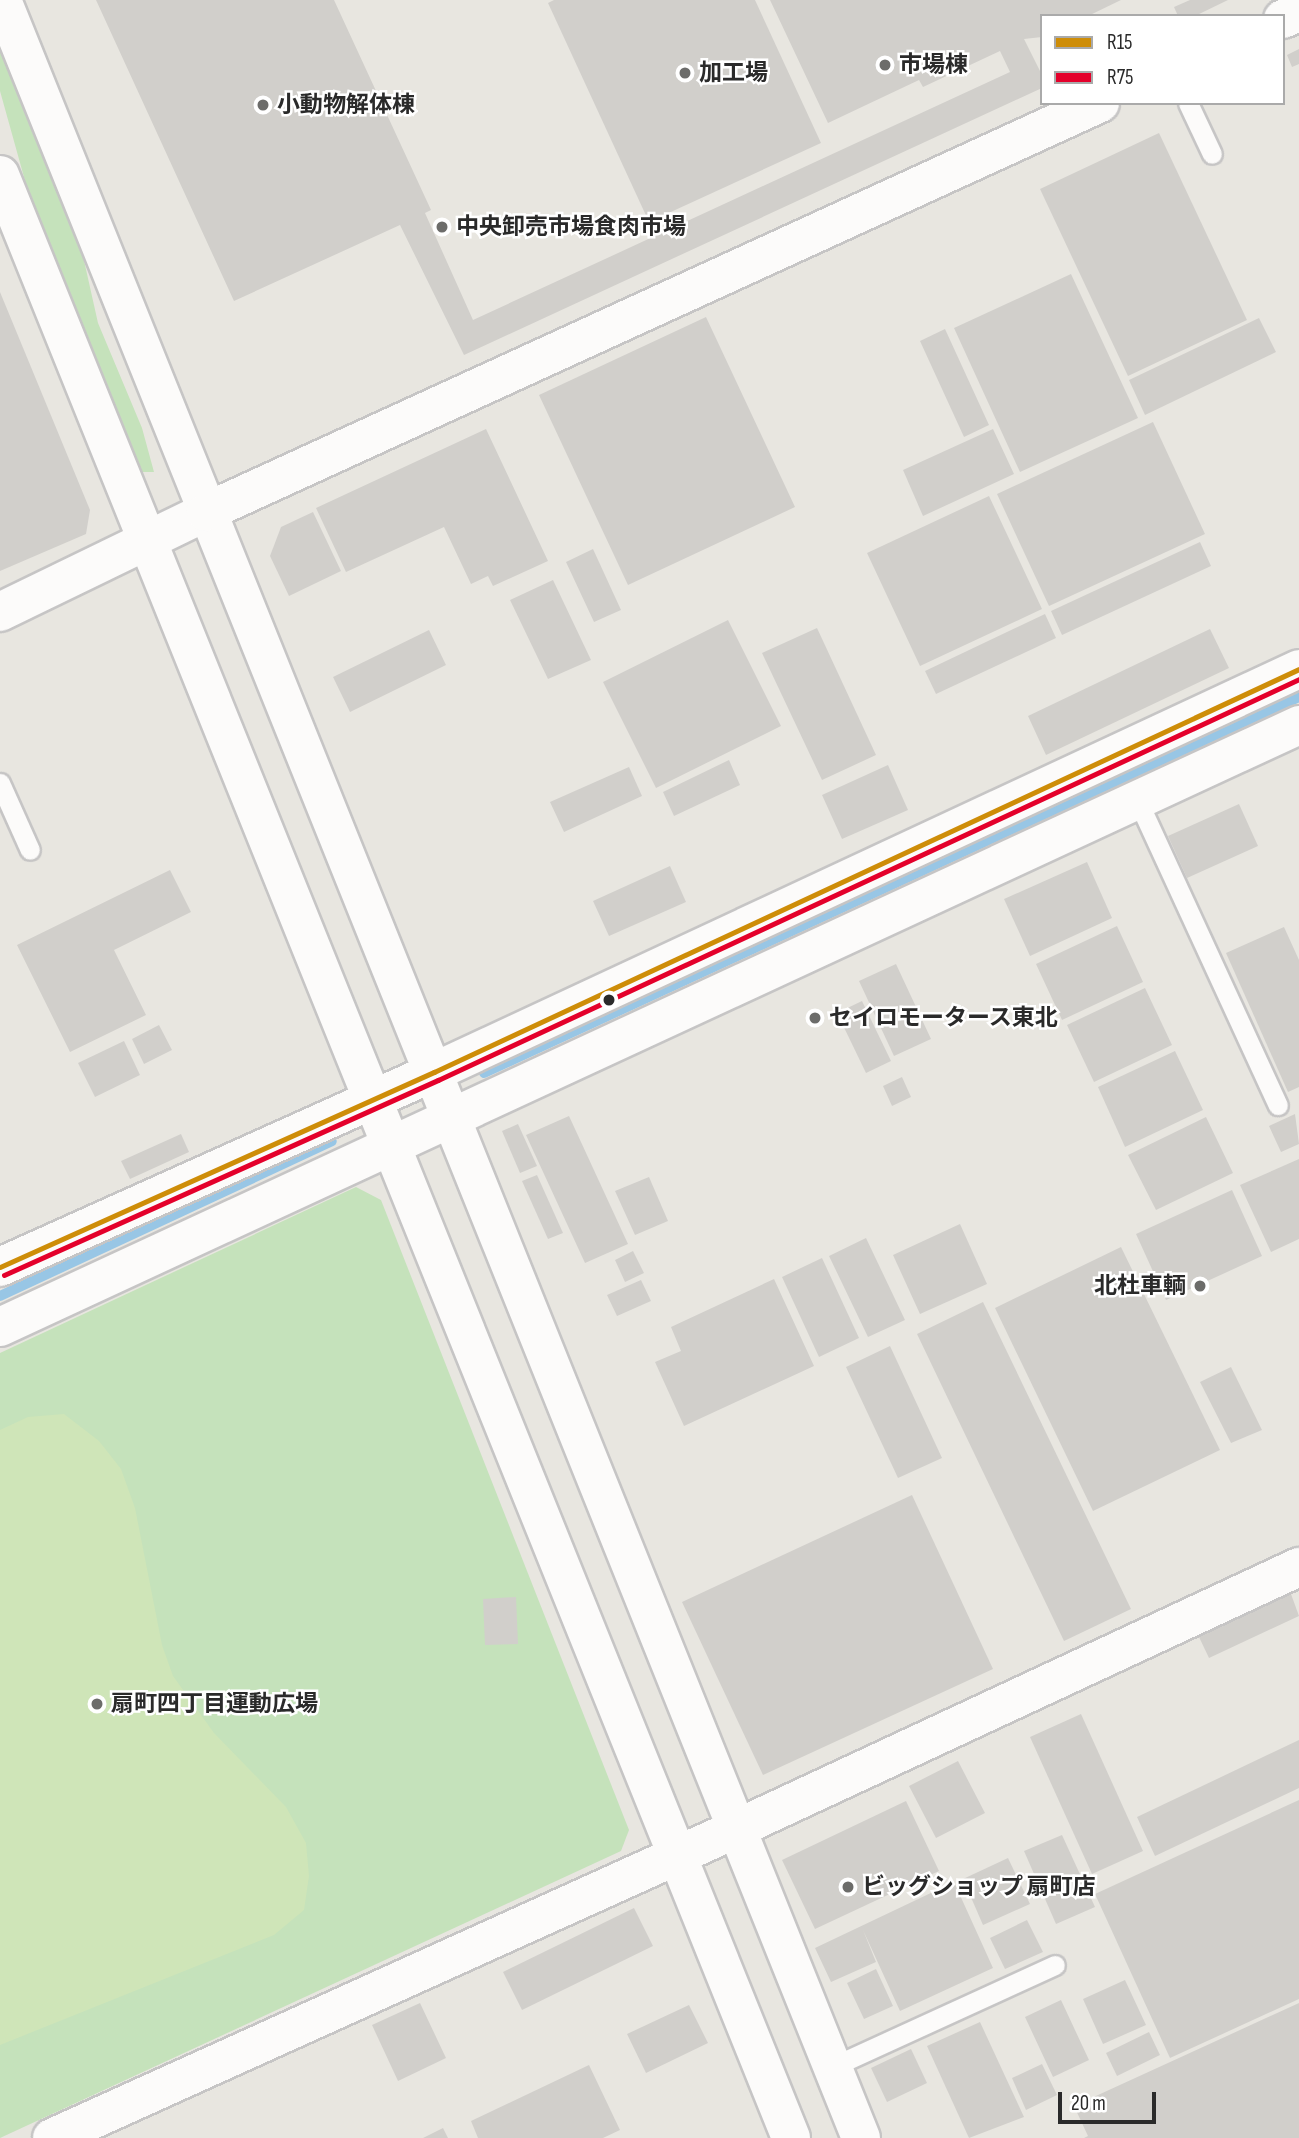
<!DOCTYPE html>
<html>
<head>
<meta charset="utf-8">
<style>
  body { margin:0 }
  #map { position:relative; width:1299px; height:2138px; overflow:hidden; background:#e8e6e0; font-family:"Sofia Sans Condensed","Noto Sans JP",sans-serif }
  div>[style] { position:absolute }
  [style*='--x'] { left:calc(var(--x)*1px); top:calc(var(--y)*1px); width:calc(var(--w)*1px); rotate:calc(var(--a)*1deg) }
  .green>* { inset:0; background:#c5e2bb }
  .pitch>* { inset:0; background:#cfe5b8 }
  .stream>* { height:10px; margin:-5px; padding:0 5px; transform-origin:5px; border-radius:5px; background:#98c6e5 }
  .building>* { inset:0; background:#d1cfcb }
  .roads { filter:drop-shadow(2px 0 #c6c5c5) drop-shadow(-2px 0 #c6c5c5) drop-shadow(0 2px #c6c5c5) drop-shadow(0 -2px #c6c5c5) }
  .service>* { height:19px; margin:-9.5px; padding:0 9.5px; transform-origin:9.5px; border-radius:9.5px; background:#fcfbfa }
  .minor>* { height:38px; margin:-19px; padding:0 19px; transform-origin:19px; border-radius:19px; background:#fcfbfa }
  .tertiary>* { height:38px; margin:-19px; padding:0 19px; transform-origin:19px; border-radius:19px; background:#fcfbfa }
  .bus-1>* { height:5px; margin:-2.5px; padding:0 2.5px; transform-origin:2.5px; border-radius:2.5px; background:#ce8d08 }
  .bus-2>* { height:5px; margin:-2.5px; padding:0 2.5px; transform-origin:2.5px; border-radius:2.5px; background:#e4002b }
  .dots>* { width:19px; height:19px; translate:-50% -50%; box-sizing:border-box; border:4px solid #fff; border-radius:50% }
  span { translate:-50% -50%; white-space:nowrap; text-align:center; line-height:1.15; -webkit-text-stroke:5px #fff; paint-order:stroke }
  .poi-label { font-size:23px; color:#2a2a2a; font-weight:700 }
  .left { translate:0 -50%; text-align:left }
  .right { translate:-100% -50%; text-align:right }
  .legend { position:absolute; left:1040px; top:14px; width:245px; height:91px; box-sizing:border-box; background:#fff; border:2px solid #aaa; margin:0; padding:9px 12px; list-style:none; font-size:21px; color:#2a2a2a }
  .legend li { display:flex; align-items:center; gap:14px; height:35px }
  .legend b { width:35px; border:2px solid #aaa }
  .scale { position:absolute; left:1058px; top:2092px; width:98px; height:32px; box-sizing:border-box; border:4px solid #2a2a2a; border-top:0; padding-left:9px; font-size:21px; line-height:24px; white-space:nowrap; color:#2a2a2a; -webkit-text-stroke:5px #fff; paint-order:stroke }
</style>
</head>
<body>
<div id="map">
  <div class="green">
    <div style="clip-path:polygon(0 39px,83px 256px,98px 323px,142px 428px,154px 472px,138px 472px,34px 213px,0 91px)"></div>
    <div style="clip-path:polygon(356px 1187px,381px 1200px,629px 1830px,621px 1851px,0 2138px,0 1353px)"></div>
  </div>
  <div class="pitch">
    <div style="clip-path:polygon(64px 1414px,99px 1441px,121px 1469px,135px 1508px,162px 1645px,173px 1676px,214px 1733px,286px 1807px,306px 1843px,309px 1876px,304px 1910px,274px 1935px,0 2045px,0 1430px,28px 1417px)"></div>
  </div>
  <div class="stream">
    <div style="--x:484;--y:1073;--w:898;--a:-24.77"></div>
    <div style="--x:0;--y:1296;--w:366;--a:-25"></div>
  </div>
  <div class="building">
    <div style="clip-path:polygon(96px 0,334px 0,431px 210px,425px 213px,473px 320px,1010px 72px,1000px 51px,923px 87px,919px 80px,828px 123px,770px 0,1121px 0,1088px 16px,1042px 16px,1042px 37px,1024px 39px,1042px 75px,1042px 88px,464px 355px,400px 225px,234px 301px)"></div>
    <div style="clip-path:polygon(554px 0,755px 0,821px 143px,649px 222px,548px 3px)"></div>
    <div style="clip-path:polygon(1190px 0,1228px 0,1195px 16px,1178px 16px,1174px 7px)"></div>
    <div style="clip-path:polygon(1299px 49px,1299px 64px,1292px 67px,1287px 55px)"></div>
    <div style="clip-path:polygon(1159px 133px,1247px 320px,1128px 376px,1040px 189px)"></div>
    <div style="clip-path:polygon(1071px 274px,1138px 418px,1020px 472px,954px 328px)"></div>
    <div style="clip-path:polygon(0 292px,90px 510px,86px 534px,0 571px)"></div>
    <div style="clip-path:polygon(706px 317px,795px 507px,628px 585px,539px 395px)"></div>
    <div style="clip-path:polygon(1259px 318px,1276px 352px,1145px 415px,1129px 380px)"></div>
    <div style="clip-path:polygon(945px 329px,989px 425px,964px 437px,920px 341px)"></div>
    <div style="clip-path:polygon(1153px 422px,1205px 534px,1049px 606px,997px 494px)"></div>
    <div style="clip-path:polygon(486px 429px,548px 561px,493px 586px,488px 576px,471px 584px,444px 527px,346px 572px,316px 508px)"></div>
    <div style="clip-path:polygon(993px 429px,1014px 474px,923px 516px,903px 470px)"></div>
    <div style="clip-path:polygon(989px 496px,1042px 609px,920px 666px,867px 553px)"></div>
    <div style="clip-path:polygon(313px 512px,341px 571px,289px 596px,270px 556px,281px 527px)"></div>
    <div style="clip-path:polygon(1200px 542px,1211px 566px,1062px 635px,1051px 611px)"></div>
    <div style="clip-path:polygon(593px 549px,621px 610px,594px 622px,566px 562px)"></div>
    <div style="clip-path:polygon(553px 580px,591px 660px,548px 679px,510px 600px)"></div>
    <div style="clip-path:polygon(1045px 614px,1056px 638px,936px 694px,925px 671px)"></div>
    <div style="clip-path:polygon(728px 620px,781px 726px,656px 788px,603px 682px)"></div>
    <div style="clip-path:polygon(817px 628px,876px 755px,822px 780px,762px 653px)"></div>
    <div style="clip-path:polygon(1210px 629px,1229px 668px,1046px 755px,1028px 716px)"></div>
    <div style="clip-path:polygon(429px 630px,446px 665px,350px 712px,333px 677px)"></div>
    <div style="clip-path:polygon(729px 760px,740px 785px,674px 816px,663px 792px)"></div>
    <div style="clip-path:polygon(888px 765px,908px 810px,842px 839px,822px 795px)"></div>
    <div style="clip-path:polygon(629px 767px,642px 796px,564px 832px,550px 802px)"></div>
    <div style="clip-path:polygon(1239px 804px,1258px 846px,1187px 878px,1168px 836px)"></div>
    <div style="clip-path:polygon(1087px 862px,1112px 918px,1030px 956px,1004px 899px)"></div>
    <div style="clip-path:polygon(670px 866px,686px 902px,609px 936px,593px 901px)"></div>
    <div style="clip-path:polygon(170px 870px,191px 912px,114px 950px,146px 1015px,70px 1052px,17px 945px)"></div>
    <div style="clip-path:polygon(1117px 926px,1143px 982px,1062px 1020px,1036px 964px)"></div>
    <div style="clip-path:polygon(1284px 927px,1299px 960px,1299px 1087px,1288px 1092px,1226px 953px)"></div>
    <div style="clip-path:polygon(896px 964px,931px 1039px,894px 1056px,859px 981px)"></div>
    <div style="clip-path:polygon(1145px 988px,1172px 1045px,1094px 1082px,1067px 1025px)"></div>
    <div style="clip-path:polygon(862px 1001px,891px 1061px,866px 1073px,837px 1013px)"></div>
    <div style="clip-path:polygon(159px 1025px,172px 1050px,144px 1064px,132px 1039px)"></div>
    <div style="clip-path:polygon(124px 1041px,140px 1075px,95px 1097px,78px 1063px)"></div>
    <div style="clip-path:polygon(1175px 1051px,1203px 1110px,1125px 1147px,1098px 1087px)"></div>
    <div style="clip-path:polygon(902px 1077px,911px 1097px,892px 1106px,883px 1086px)"></div>
    <div style="clip-path:polygon(1295px 1114px,1299px 1144px,1281px 1152px,1269px 1126px)"></div>
    <div style="clip-path:polygon(569px 1116px,628px 1244px,585px 1263px,526px 1135px)"></div>
    <div style="clip-path:polygon(1206px 1117px,1233px 1173px,1156px 1210px,1128px 1155px)"></div>
    <div style="clip-path:polygon(518px 1124px,537px 1166px,520px 1173px,502px 1131px)"></div>
    <div style="clip-path:polygon(181px 1134px,189px 1152px,130px 1179px,121px 1161px)"></div>
    <div style="clip-path:polygon(1299px 1159px,1299px 1239px,1271px 1252px,1240px 1185px)"></div>
    <div style="clip-path:polygon(537px 1175px,563px 1233px,548px 1239px,522px 1181px)"></div>
    <div style="clip-path:polygon(649px 1177px,668px 1221px,635px 1235px,615px 1191px)"></div>
    <div style="clip-path:polygon(1232px 1190px,1262px 1256px,1166px 1300px,1136px 1234px)"></div>
    <div style="clip-path:polygon(960px 1224px,987px 1284px,920px 1314px,893px 1255px)"></div>
    <div style="clip-path:polygon(866px 1238px,905px 1320px,868px 1337px,829px 1256px)"></div>
    <div style="clip-path:polygon(1121px 1247px,1220px 1450px,1093px 1511px,995px 1308px)"></div>
    <div style="clip-path:polygon(633px 1251px,644px 1273px,625px 1282px,615px 1260px)"></div>
    <div style="clip-path:polygon(822px 1258px,859px 1338px,819px 1357px,782px 1277px)"></div>
    <div style="clip-path:polygon(774px 1279px,814px 1366px,684px 1426px,655px 1362px,681px 1351px,671px 1327px)"></div>
    <div style="clip-path:polygon(641px 1280px,651px 1301px,617px 1316px,607px 1295px)"></div>
    <div style="clip-path:polygon(983px 1302px,1131px 1609px,1064px 1641px,917px 1334px)"></div>
    <div style="clip-path:polygon(890px 1346px,942px 1458px,898px 1478px,846px 1367px)"></div>
    <div style="clip-path:polygon(1231px 1367px,1262px 1430px,1231px 1443px,1200px 1382px)"></div>
    <div style="clip-path:polygon(912px 1495px,993px 1669px,763px 1775px,682px 1602px)"></div>
    <div style="clip-path:polygon(1291px 1594px,1299px 1616px,1209px 1658px,1199px 1637px)"></div>
    <div style="clip-path:polygon(516px 1597px,518px 1644px,485px 1645px,483px 1599px)"></div>
    <div style="clip-path:polygon(1081px 1714px,1143px 1851px,1092px 1874px,1030px 1737px)"></div>
    <div style="clip-path:polygon(1299px 1740px,1299px 1788px,1155px 1856px,1137px 1817px)"></div>
    <div style="clip-path:polygon(958px 1761px,985px 1813px,936px 1838px,909px 1786px)"></div>
    <div style="clip-path:polygon(1299px 1800px,1299px 1999px,1170px 2058px,1095px 1894px)"></div>
    <div style="clip-path:polygon(906px 1801px,939px 1871px,815px 1929px,782px 1860px)"></div>
    <div style="clip-path:polygon(1062px 1835px,1095px 1907px,1056px 1924px,1024px 1851px)"></div>
    <div style="clip-path:polygon(1008px 1858px,1030px 1904px,983px 1925px,963px 1879px)"></div>
    <div style="clip-path:polygon(954px 1882px,993px 1968px,900px 2011px,863px 1930px,876px 1962px,831px 1982px,815px 1948px)"></div>
    <div style="clip-path:polygon(634px 1908px,653px 1946px,522px 2010px,503px 1972px)"></div>
    <div style="clip-path:polygon(1027px 1920px,1043px 1952px,1005px 1969px,990px 1938px)"></div>
    <div style="clip-path:polygon(876px 1969px,893px 2006px,864px 2019px,847px 1983px)"></div>
    <div style="clip-path:polygon(1125px 1980px,1146px 2025px,1103px 2044px,1083px 1999px)"></div>
    <div style="clip-path:polygon(1061px 2000px,1089px 2060px,1053px 2077px,1025px 2017px)"></div>
    <div style="clip-path:polygon(420px 2003px,446px 2058px,398px 2081px,372px 2025px)"></div>
    <div style="clip-path:polygon(1299px 2003px,1299px 2138px,1084px 2138px,1088px 2136px,1074px 2106px)"></div>
    <div style="clip-path:polygon(689px 2005px,708px 2043px,646px 2073px,627px 2034px)"></div>
    <div style="clip-path:polygon(980px 2022px,1024px 2117px,969px 2138px,927px 2046px)"></div>
    <div style="clip-path:polygon(1149px 2032px,1160px 2055px,1117px 2076px,1106px 2053px)"></div>
    <div style="clip-path:polygon(911px 2049px,927px 2083px,887px 2102px,871px 2068px)"></div>
    <div style="clip-path:polygon(1042px 2064px,1057px 2095px,1026px 2110px,1012px 2078px)"></div>
    <div style="clip-path:polygon(589px 2065px,620px 2130px,603px 2138px,478px 2138px,471px 2121px)"></div>
    <div style="clip-path:polygon(443px 2128px,448px 2138px,423px 2138px)"></div>
  </div>
  <div class="roads">
    <div class="service">
      <div style="--x:1188;--y:103;--w:56;--a:64.8"></div>
      <div style="--x:0;--y:783;--w:73;--a:65.9"></div>
      <div style="--x:1137;--y:799;--w:337;--a:65.3"></div>
      <div style="--x:832;--y:2067;--w:245;--a:-24.6"></div>
    </div>
    <div class="minor">
      <div style="--x:0;--y:612;--w:229;--a:-25.9"></div>
      <div style="--x:0;--y:1267;--w:476;--a:-24.2"></div>
      <div style="--x:434;--y:1072;--w:954;--a:-24.98"></div>
      <div style="--x:0;--y:1327;--w:1432;--a:-24.86"></div>
      <div style="--x:52;--y:2138;--w:753;--a:-24.32"></div>
      <div style="--x:738;--y:1828;--w:619;--a:-24.95"></div>
    </div>
    <div class="tertiary">
      <div style="--x:2;--y:0;--w:2304;--a:68.11"></div>
      <div style="--x:1283;--y:19;--w:17;--a:-24"></div>
      <div style="--x:0;--y:175;--w:2116;--a:68.05"></div>
      <div style="--x:206;--y:512;--w:983;--a:-24.58"></div>
    </div>
  </div>
  <div class="bus-1">
    <div style="--x:0;--y:1267;--w:476;--a:-24.2"></div>
    <div style="--x:434;--y:1072;--w:954;--a:-24.98"></div>
  </div>
  <div class="bus-2">
    <div style="--x:4;--y:1275;--w:476;--a:-24.2"></div>
    <div style="--x:438;--y:1080;--w:950;--a:-24.97"></div>
  </div>
  <div class="dots">
    <div style="left:885px;top:65px;background:#6c6c6a"></div>
    <div style="left:685px;top:73px;background:#6c6c6a"></div>
    <div style="left:263px;top:105px;background:#6c6c6a"></div>
    <div style="left:442px;top:227px;background:#6c6c6a"></div>
    <div style="left:609px;top:1000px;background:#2a2a2a"></div>
    <div style="left:815px;top:1018px;background:#6c6c6a"></div>
    <div style="left:1200px;top:1286px;background:#6c6c6a"></div>
    <div style="left:97px;top:1704px;background:#6c6c6a"></div>
    <div style="left:848px;top:1887px;background:#6c6c6a"></div>
  </div>
  <div class="poi-label">
    <span class="left" style="left:899px;top:65px">市場棟</span>
    <span class="left" style="left:699px;top:73px">加工場</span>
    <span class="left" style="left:277px;top:105px">小動物解体棟</span>
    <span class="left" style="left:456px;top:227px">中央卸売市場食肉市場</span>
    <span class="left" style="left:829px;top:1018px">セイロモータース東北</span>
    <span class="right" style="left:1186px;top:1286px">北杜車輌</span>
    <span class="left" style="left:111px;top:1704px">扇町四丁目運動広場</span>
    <span class="left" style="left:862px;top:1887px">ビッグショップ 扇町店</span>
  </div>
  <ul class="legend">
  <li><b style="height:9px;background:#ce8d08"></b>R15</li>
  <li><b style="height:9px;background:#e4002b"></b>R75</li>
  </ul>
  <div class="scale">20 m</div>
</div>
</body>
</html>
